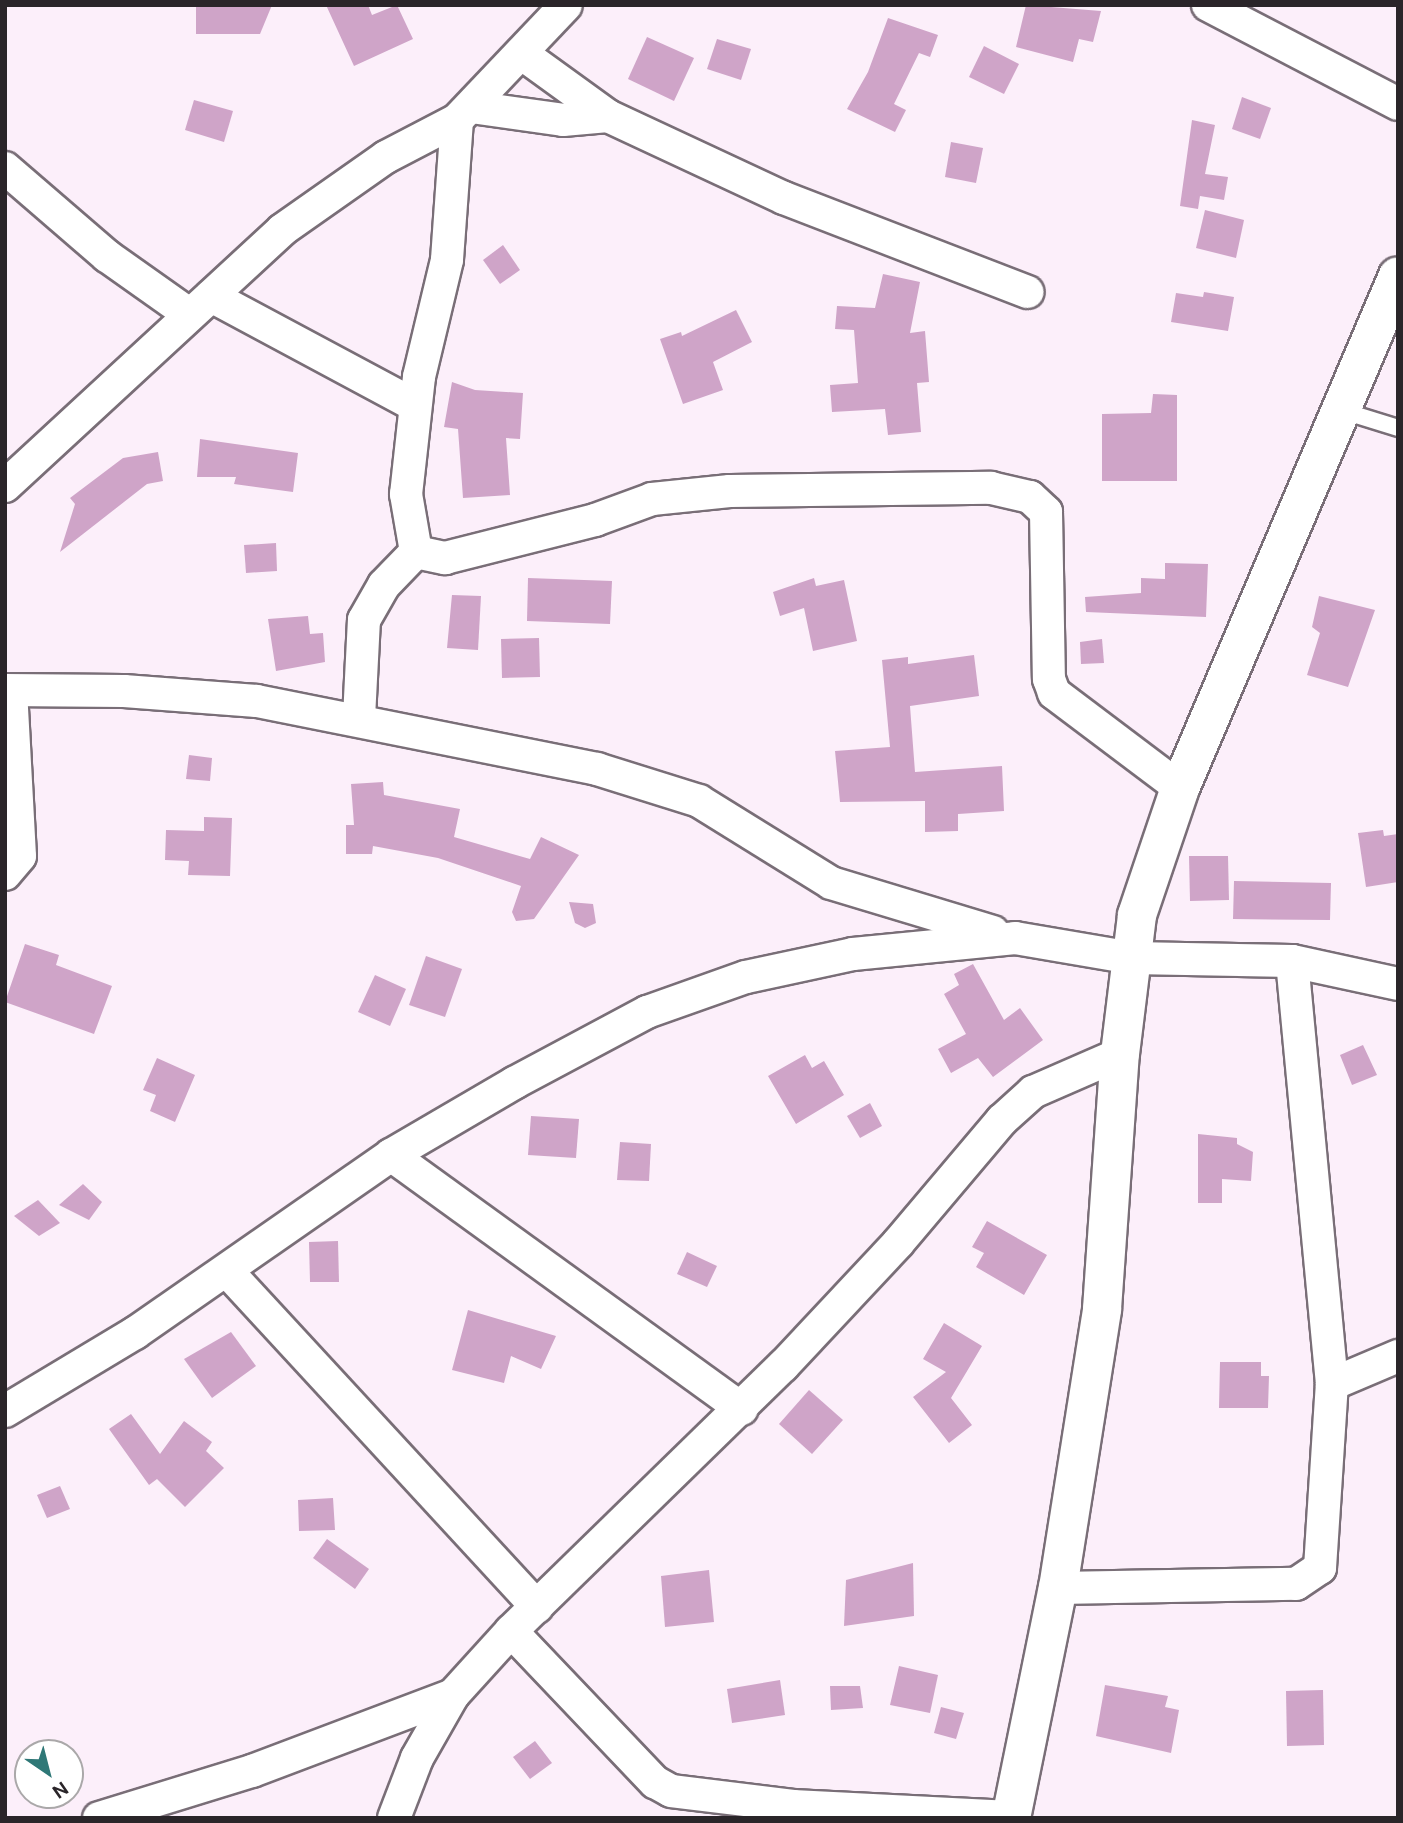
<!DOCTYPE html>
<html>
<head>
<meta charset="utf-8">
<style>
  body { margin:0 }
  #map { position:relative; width:1403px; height:1823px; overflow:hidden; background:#fceffa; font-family:"DM Sans",sans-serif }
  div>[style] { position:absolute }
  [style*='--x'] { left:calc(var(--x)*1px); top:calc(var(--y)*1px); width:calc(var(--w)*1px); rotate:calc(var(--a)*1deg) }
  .building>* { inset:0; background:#cfa4c8 }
  .roads { filter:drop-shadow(2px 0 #796e77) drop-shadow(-2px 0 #796e77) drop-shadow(0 2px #796e77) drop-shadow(0 -2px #796e77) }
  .service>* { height:16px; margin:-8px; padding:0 8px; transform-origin:8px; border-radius:8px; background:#fff }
  .minor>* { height:32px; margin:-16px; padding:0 16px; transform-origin:16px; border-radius:16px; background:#fff }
  .tertiary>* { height:38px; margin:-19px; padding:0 19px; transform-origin:19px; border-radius:19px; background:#fff }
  span { translate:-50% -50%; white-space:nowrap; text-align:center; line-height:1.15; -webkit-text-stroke:6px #fff; paint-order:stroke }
  .frame { position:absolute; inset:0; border:7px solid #2a2529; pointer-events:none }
  .north { position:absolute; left:14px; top:1739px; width:70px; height:70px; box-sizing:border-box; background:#fff; border:2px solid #aaa8a9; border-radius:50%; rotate:145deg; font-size:19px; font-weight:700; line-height:28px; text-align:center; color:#2a2529 }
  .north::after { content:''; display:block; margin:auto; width:24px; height:32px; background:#2f7877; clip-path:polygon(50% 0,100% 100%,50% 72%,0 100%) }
</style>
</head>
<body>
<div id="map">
  <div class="building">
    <div style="clip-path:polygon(196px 5px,272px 5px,260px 34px,196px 34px)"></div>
    <div style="clip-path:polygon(326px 5px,368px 5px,372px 15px,397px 5px,413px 39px,354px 66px)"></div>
    <div style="clip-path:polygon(1026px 5px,1101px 11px,1093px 42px,1079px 39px,1073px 62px,1016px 47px)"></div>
    <div style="clip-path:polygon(888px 18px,938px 35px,930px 57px,919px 53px,894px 104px,906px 110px,895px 132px,847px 109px,868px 72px)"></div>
    <div style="clip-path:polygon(647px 37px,694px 58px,674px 101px,628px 79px)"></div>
    <div style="clip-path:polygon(717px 39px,751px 49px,741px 80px,707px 69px)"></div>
    <div style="clip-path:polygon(984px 46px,1019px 64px,1004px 94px,969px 77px)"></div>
    <div style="clip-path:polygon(1242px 97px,1271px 108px,1260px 139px,1232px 129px)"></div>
    <div style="clip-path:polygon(194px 100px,233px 111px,224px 142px,185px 130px)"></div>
    <div style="clip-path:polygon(1192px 120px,1215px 125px,1205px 174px,1228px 177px,1224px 200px,1200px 196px,1198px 209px,1180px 206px)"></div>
    <div style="clip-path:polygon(951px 142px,983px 148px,976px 183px,945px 177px)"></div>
    <div style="clip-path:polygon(1205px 210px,1244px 220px,1236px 258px,1196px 248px)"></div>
    <div style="clip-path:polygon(503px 245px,520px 270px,500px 284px,483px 260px)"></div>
    <div style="clip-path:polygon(883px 274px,920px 282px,910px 333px,925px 331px,929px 382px,917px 383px,921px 432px,888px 435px,885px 409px,832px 412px,830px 385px,858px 383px,854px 330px,835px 329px,837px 306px,875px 308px)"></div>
    <div style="clip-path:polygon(1204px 292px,1234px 297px,1228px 331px,1171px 322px,1176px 293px,1203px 297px)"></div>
    <div style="clip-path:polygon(736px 310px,752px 342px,713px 362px,723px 390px,683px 404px,660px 339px,681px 332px,682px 336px)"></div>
    <div style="clip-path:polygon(452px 382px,475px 390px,523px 393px,520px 439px,506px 438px,510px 495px,463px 498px,458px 429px,444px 427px)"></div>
    <div style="clip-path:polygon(1153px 394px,1177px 395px,1177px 481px,1102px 481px,1102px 414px,1151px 413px)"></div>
    <div style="clip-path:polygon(200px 439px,298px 453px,293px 492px,234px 484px,236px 477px,197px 477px)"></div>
    <div style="clip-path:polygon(158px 452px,163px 481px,147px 484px,60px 552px,75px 504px,70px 498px,123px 458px)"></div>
    <div style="clip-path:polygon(276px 543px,277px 571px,246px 573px,244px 545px)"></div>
    <div style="clip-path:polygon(1165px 563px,1208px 564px,1206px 617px,1086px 612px,1085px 597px,1141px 593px,1141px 578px,1165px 579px)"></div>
    <div style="clip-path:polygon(528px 578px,612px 581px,610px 624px,527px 621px)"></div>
    <div style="clip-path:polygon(814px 578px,816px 586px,844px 580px,857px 641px,813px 651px,804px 608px,780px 616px,773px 592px)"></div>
    <div style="clip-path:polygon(452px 595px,481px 596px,478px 650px,447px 648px)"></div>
    <div style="clip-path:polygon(1319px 596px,1375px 610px,1348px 687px,1307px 675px,1320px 633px,1312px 627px)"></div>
    <div style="clip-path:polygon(308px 616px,310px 634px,323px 633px,325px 662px,276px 671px,268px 619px)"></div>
    <div style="clip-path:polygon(539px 638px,540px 677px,502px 678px,501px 639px)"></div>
    <div style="clip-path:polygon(1102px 639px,1104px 663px,1081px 664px,1080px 642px)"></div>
    <div style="clip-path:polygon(974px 655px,979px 696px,910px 706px,915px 772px,1002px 766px,1004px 811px,958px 814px,958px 831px,925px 832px,925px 801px,840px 802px,835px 751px,890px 747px,882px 660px,908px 657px,908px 664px)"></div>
    <div style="clip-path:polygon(189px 755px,212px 758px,210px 781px,186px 779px)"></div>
    <div style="clip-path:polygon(383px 782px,384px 795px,460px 809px,454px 837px,530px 859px,541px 837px,579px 855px,534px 919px,516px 921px,512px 912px,521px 886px,438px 858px,373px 846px,372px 854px,346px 854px,346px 825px,354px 825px,351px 784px)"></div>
    <div style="clip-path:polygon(204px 817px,232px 818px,230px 876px,188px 875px,189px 861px,165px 860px,166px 830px,204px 831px)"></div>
    <div style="clip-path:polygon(1383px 830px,1384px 836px,1398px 834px,1398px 882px,1366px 887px,1358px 833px)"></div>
    <div style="clip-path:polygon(1189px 856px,1228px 856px,1229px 900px,1190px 901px)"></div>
    <div style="clip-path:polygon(1234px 881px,1331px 883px,1330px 920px,1233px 919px)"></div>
    <div style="clip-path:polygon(569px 902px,593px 904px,596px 923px,585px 928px,575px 923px)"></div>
    <div style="clip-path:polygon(25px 944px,59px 955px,56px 965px,112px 986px,94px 1034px,5px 1002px)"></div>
    <div style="clip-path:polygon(426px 956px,462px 969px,445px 1017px,409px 1005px)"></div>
    <div style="clip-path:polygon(973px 964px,1004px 1020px,1020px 1008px,1043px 1040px,993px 1077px,978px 1058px,951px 1073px,938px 1049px,966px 1034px,944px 994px,959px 985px,954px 974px)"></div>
    <div style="clip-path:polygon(375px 975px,406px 989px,390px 1026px,358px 1012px)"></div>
    <div style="clip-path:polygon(1363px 1045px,1377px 1075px,1352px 1085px,1340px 1055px)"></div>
    <div style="clip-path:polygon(805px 1055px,812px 1068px,824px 1061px,844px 1095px,796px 1124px,768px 1076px)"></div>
    <div style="clip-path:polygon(157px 1058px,195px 1075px,175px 1122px,150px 1111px,156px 1095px,143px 1090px)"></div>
    <div style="clip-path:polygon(870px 1103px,882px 1126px,860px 1138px,847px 1116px)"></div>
    <div style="clip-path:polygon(531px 1116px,579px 1119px,576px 1158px,528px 1155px)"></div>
    <div style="clip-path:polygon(1198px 1134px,1237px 1138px,1237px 1144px,1253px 1152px,1251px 1181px,1222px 1179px,1222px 1203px,1198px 1203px)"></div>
    <div style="clip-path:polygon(620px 1142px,651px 1144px,649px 1181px,617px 1180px)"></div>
    <div style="clip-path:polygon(83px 1184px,102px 1202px,89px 1220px,59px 1205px)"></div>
    <div style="clip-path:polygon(38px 1200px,60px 1223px,39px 1236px,14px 1216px)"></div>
    <div style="clip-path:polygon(987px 1221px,1047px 1255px,1024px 1295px,976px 1267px,984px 1253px,972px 1247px)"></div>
    <div style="clip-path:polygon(338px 1241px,339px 1282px,310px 1282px,309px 1242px)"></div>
    <div style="clip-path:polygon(687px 1252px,717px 1266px,707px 1287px,677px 1274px)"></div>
    <div style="clip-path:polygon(468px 1310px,556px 1336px,541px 1369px,511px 1356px,504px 1383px,452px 1370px)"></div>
    <div style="clip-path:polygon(944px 1323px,982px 1346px,951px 1398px,972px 1425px,949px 1443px,913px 1397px,946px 1372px,923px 1359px)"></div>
    <div style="clip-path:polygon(231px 1332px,256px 1366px,212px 1398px,184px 1359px)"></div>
    <div style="clip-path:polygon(1220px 1362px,1261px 1362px,1261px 1376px,1269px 1376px,1268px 1408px,1219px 1408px)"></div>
    <div style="clip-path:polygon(809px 1390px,843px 1420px,812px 1454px,779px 1424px)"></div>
    <div style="clip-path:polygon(131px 1414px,160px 1454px,184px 1421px,212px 1442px,206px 1451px,224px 1468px,185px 1507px,157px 1479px,149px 1485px,109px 1429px)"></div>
    <div style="clip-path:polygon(60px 1486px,70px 1509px,47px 1518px,37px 1495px)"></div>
    <div style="clip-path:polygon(333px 1498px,335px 1530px,299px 1531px,298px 1500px)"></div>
    <div style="clip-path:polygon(327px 1539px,369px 1569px,355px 1589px,313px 1558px)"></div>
    <div style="clip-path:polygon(913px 1563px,914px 1616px,844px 1626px,846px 1580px)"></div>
    <div style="clip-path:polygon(709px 1570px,714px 1622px,665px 1627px,661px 1576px)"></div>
    <div style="clip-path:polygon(899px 1666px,938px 1675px,930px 1713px,890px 1705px)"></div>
    <div style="clip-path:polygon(780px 1680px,785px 1715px,732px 1723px,727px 1689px)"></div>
    <div style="clip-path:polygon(1105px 1685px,1168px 1696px,1165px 1707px,1179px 1710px,1171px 1753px,1096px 1736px)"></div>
    <div style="clip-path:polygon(830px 1686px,860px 1686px,863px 1708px,831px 1710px)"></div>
    <div style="clip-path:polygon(1323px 1690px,1324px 1745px,1287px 1746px,1286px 1691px)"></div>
    <div style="clip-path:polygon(941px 1707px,964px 1713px,956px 1739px,934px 1733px)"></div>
    <div style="clip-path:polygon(535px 1741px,552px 1763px,530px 1779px,513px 1757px)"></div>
  </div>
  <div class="roads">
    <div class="service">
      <div style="--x:1340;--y:410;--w:61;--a:17.2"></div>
    </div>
    <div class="minor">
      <div style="--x:1208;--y:5;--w:214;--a:27.5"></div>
      <div style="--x:521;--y:53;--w:107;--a:35.9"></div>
      <div style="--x:608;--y:116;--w:194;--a:25"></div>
      <div style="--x:784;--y:198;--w:261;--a:21.1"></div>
      <div style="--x:471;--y:107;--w:93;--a:8"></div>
      <div style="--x:563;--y:120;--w:45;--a:-5.1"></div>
      <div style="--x:457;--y:120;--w:140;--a:94.1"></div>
      <div style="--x:447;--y:260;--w:120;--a:103.5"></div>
      <div style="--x:419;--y:377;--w:118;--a:96.3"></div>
      <div style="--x:406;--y:494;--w:59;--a:80.2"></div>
      <div style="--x:416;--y:552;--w:30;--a:12"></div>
      <div style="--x:445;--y:558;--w:155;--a:-14.2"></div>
      <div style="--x:595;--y:520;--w:61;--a:-20.2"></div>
      <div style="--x:652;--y:499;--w:78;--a:-5.9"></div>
      <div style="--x:730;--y:491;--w:261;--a:-0.7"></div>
      <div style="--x:991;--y:488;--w:40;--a:13"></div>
      <div style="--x:1030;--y:497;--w:22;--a:43"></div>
      <div style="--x:1046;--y:512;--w:167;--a:89"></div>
      <div style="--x:1049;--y:679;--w:15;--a:70"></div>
      <div style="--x:1054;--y:693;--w:158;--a:37"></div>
      <div style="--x:5;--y:168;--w:135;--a:40.8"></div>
      <div style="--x:107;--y:256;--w:100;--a:35.3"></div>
      <div style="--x:211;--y:296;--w:230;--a:28.2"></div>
      <div style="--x:5;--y:486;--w:377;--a:-42.7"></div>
      <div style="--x:282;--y:230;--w:127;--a:-35.1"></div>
      <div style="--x:386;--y:157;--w:80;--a:-27.5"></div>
      <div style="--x:457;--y:120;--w:158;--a:-46.5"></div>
      <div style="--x:5;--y:690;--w:119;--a:0.5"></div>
      <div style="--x:124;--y:691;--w:133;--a:4.3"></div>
      <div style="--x:257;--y:701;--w:347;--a:11.3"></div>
      <div style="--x:597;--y:769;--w:107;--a:17.4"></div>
      <div style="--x:699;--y:801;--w:155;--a:31.8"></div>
      <div style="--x:831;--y:883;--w:169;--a:16.8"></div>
      <div style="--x:359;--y:718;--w:98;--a:-87.1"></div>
      <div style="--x:364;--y:620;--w:40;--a:-60.3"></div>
      <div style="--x:384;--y:585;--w:46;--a:-45.9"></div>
      <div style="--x:5;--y:874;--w:23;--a:-50"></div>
      <div style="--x:20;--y:856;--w:165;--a:-93.1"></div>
      <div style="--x:391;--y:1155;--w:433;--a:35.9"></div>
      <div style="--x:227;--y:1271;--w:457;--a:47.3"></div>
      <div style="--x:1332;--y:1384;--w:72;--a:-23"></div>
      <div style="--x:5;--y:1411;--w:152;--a:-31"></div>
      <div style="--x:135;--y:1333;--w:312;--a:-34.8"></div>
      <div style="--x:391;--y:1155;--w:143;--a:-30.3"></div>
      <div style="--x:514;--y:1083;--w:151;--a:-28.1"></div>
      <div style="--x:647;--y:1012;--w:105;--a:-19.5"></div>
      <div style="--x:746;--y:977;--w:109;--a:-12.1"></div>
      <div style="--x:853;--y:954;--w:163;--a:-5.6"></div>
      <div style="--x:1015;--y:938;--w:119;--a:9.7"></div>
      <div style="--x:1132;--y:958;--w:160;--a:1.1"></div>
      <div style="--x:1292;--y:961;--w:108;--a:12.2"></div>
      <div style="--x:1058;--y:1588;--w:238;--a:-1"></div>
      <div style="--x:1296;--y:1584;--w:29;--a:-34"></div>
      <div style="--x:1320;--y:1568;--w:184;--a:-86.3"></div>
      <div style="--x:1332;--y:1384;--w:425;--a:-95.4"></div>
      <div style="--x:511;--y:1631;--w:209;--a:46.4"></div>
      <div style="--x:655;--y:1782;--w:18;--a:29"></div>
      <div style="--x:671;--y:1791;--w:123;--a:7"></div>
      <div style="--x:793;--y:1806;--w:218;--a:2.9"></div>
      <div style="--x:99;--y:1818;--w:160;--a:-17.1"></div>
      <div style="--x:252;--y:1771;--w:215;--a:-20.7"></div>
      <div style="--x:394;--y:1818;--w:64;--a:-69"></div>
      <div style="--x:417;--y:1758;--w:73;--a:-60.3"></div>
      <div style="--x:453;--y:1695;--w:86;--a:-47.8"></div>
      <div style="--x:511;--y:1631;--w:380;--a:-44.3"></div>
      <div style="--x:783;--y:1366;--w:168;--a:-46.9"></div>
      <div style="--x:898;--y:1243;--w:161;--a:-49.8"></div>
      <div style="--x:1002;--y:1120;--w:42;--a:-42.1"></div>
      <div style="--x:1033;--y:1092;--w:95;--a:-23.6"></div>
    </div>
    <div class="tertiary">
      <div style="--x:1011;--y:1818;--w:235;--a:-78.5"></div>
      <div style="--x:1058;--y:1588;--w:282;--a:-81"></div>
      <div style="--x:1102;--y:1309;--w:256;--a:-86"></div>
      <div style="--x:1120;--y:1054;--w:140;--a:-83"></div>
      <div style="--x:1137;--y:915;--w:134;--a:-71.3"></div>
      <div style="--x:1180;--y:788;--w:556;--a:-66.94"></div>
    </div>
  </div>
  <div class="frame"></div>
  <div class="north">N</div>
</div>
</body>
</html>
